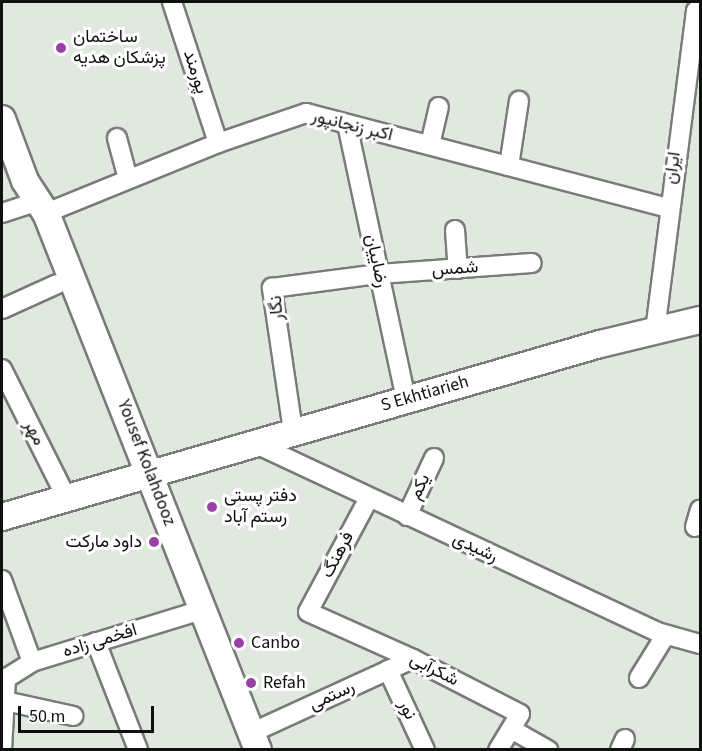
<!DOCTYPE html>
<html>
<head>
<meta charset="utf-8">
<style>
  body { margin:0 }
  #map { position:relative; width:702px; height:751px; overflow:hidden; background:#e1e8e0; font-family:"Source Sans 3",Vazirmatn,sans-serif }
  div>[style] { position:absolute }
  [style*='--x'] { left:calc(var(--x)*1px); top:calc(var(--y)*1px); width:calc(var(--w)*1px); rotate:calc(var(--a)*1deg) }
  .roads { filter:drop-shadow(2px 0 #777d76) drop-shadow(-2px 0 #777d76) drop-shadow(0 2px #777d76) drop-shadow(0 -2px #777d76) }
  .minor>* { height:18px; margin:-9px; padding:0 9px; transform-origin:9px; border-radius:9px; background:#fff }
  .secondary>* { height:26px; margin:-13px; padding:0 13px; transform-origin:13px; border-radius:13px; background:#fff }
  .dots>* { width:16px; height:16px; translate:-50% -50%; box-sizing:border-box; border:3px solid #fff; border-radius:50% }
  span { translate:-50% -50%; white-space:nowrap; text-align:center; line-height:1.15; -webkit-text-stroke:6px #fff; paint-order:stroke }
  .poi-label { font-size:18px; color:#0f110f }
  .left { translate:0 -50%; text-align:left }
  .right { translate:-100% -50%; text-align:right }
  .street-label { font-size:18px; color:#0f110f }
  .frame { position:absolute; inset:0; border:3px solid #0f110f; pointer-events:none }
  .scale { position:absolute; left:18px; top:706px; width:136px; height:27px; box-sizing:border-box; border:3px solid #0f110f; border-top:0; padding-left:8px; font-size:18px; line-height:21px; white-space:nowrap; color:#0f110f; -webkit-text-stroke:4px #fff; paint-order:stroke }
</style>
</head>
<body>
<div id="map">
  <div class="roads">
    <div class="minor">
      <div style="--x:172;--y:2;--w:148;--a:71.9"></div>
      <div style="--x:347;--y:124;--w:281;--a:77.9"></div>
      <div style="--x:117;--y:138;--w:42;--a:75"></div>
      <div style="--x:430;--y:145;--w:39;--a:-77"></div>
      <div style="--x:509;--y:166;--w:66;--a:-81.3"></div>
      <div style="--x:2;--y:213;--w:29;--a:-18"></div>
      <div style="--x:46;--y:213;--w:186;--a:-22.1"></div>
      <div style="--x:218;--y:143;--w:93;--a:-18.8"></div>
      <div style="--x:306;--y:113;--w:374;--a:14.7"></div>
      <div style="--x:455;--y:230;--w:39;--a:86"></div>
      <div style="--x:2;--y:309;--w:60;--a:-24.4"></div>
      <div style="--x:655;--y:331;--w:323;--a:-82.7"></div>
      <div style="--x:696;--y:11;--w:4;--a:0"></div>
      <div style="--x:2;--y:369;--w:143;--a:63.4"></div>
      <div style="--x:293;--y:431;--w:145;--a:-98.4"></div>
      <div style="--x:272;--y:288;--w:108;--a:-7.5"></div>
      <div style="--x:379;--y:274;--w:153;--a:-4.1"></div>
      <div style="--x:252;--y:442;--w:447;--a:25.1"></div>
      <div style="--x:657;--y:632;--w:45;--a:15.6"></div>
      <div style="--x:369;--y:498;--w:129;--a:118.2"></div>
      <div style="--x:308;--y:612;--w:115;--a:24.1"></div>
      <div style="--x:413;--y:659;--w:120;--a:27.2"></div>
      <div style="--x:520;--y:714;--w:42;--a:121.4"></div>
      <div style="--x:407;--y:516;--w:64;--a:-65"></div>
      <div style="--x:695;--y:527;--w:18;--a:-74"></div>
      <div style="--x:2;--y:580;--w:87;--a:69.9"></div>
      <div style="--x:96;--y:642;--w:116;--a:68.7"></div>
      <div style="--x:388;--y:670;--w:88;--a:65.2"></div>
      <div style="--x:639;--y:678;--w:49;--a:-58.2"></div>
      <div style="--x:2;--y:681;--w:36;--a:-32"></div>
      <div style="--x:32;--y:662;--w:178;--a:-17"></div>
      <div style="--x:5;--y:701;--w:70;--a:12.4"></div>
      <div style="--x:511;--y:729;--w:43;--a:29.6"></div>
      <div style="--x:251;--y:733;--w:178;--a:-24.6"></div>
      <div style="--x:2;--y:750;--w:72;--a:-86.8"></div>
      <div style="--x:620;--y:750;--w:12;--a:-66"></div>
    </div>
    <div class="secondary">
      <div style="--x:2;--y:119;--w:66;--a:69.6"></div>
      <div style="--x:25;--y:181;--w:38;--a:57"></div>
      <div style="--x:46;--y:213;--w:577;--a:68.46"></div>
      <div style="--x:2;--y:517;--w:623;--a:-16.14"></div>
      <div style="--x:600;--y:344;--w:103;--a:-13.5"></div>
    </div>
  </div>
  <div class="dots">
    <div style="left:61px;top:48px;background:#9a3ea8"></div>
    <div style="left:212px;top:507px;background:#9a3ea8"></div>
    <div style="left:154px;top:542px;background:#9a3ea8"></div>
    <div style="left:239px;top:643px;background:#9a3ea8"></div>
    <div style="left:251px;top:683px;background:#9a3ea8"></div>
  </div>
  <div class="poi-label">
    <span class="left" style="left:73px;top:48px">ساختمان<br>پزشکان هدیه</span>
    <span class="left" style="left:224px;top:507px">دفتر پستی<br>رستم آباد</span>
    <span class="right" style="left:142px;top:542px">داود مارکت</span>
    <span class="left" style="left:251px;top:643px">Canbo</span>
    <span class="left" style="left:263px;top:683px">Refah</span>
  </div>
  <div class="street-label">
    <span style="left:195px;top:72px;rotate:72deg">پورمند</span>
    <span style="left:352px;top:126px;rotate:14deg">اکبر زنجانپور</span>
    <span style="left:673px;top:168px;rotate:-82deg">ایران</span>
    <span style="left:376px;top:261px;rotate:78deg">رضاییان</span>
    <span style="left:455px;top:269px;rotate:-4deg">شمس</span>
    <span style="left:277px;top:308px;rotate:-94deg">نگار</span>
    <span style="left:425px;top:394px;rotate:-16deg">S Ekhtiarieh</span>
    <span style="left:34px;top:433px;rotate:63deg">مهر</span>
    <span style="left:146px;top:463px;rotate:69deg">Yousef Kolahdooz</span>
    <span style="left:420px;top:487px;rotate:-65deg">یکم</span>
    <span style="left:475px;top:548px;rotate:25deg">رشیدی</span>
    <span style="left:338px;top:555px;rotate:-62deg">فرهنگ</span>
    <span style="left:100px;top:641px;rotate:-17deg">افخمی زاده</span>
    <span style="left:434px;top:670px;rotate:27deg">شکرآبی</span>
    <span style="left:332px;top:696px;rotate:-25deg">رستمی</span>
    <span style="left:407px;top:710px;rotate:65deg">نور</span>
  </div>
  <div class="frame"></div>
  <div class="scale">50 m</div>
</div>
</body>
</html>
